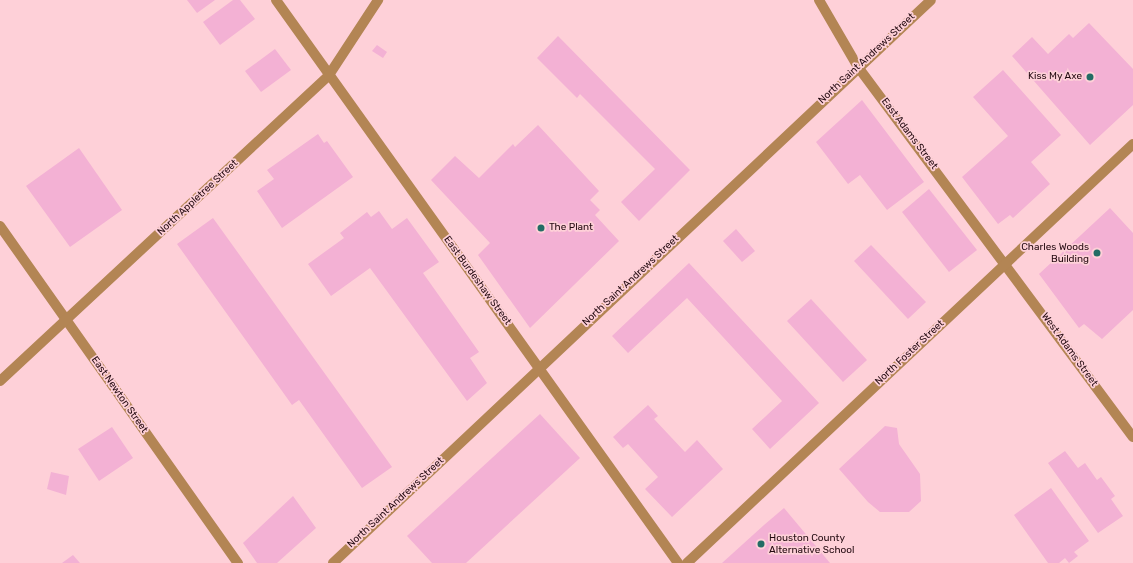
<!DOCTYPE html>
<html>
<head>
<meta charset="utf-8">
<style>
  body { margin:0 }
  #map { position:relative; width:1133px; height:563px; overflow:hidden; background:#fed0d8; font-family:Rubik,sans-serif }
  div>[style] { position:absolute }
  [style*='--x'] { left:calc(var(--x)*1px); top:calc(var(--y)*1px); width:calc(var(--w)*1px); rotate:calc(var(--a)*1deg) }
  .building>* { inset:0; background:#f3b1d4 }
  .minor>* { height:10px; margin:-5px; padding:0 5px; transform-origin:5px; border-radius:5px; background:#b38554 }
  .dots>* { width:11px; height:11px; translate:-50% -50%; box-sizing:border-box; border:2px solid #fed0d8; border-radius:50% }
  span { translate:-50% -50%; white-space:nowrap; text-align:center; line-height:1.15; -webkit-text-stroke:3.5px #fed0d8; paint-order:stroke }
  .street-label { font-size:10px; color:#230a10 }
  .poi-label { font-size:10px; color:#230a10 }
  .right { translate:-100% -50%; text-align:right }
  .left { translate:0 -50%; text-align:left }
</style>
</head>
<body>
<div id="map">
  <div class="building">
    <div style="clip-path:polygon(187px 0,215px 0,197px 13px)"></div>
    <div style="clip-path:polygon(233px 0,240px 0,255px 19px,220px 45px,203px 22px)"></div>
    <div style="clip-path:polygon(1089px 23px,1133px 69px,1133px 105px,1090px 145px,1012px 56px,1032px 37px,1048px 54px,1069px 34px,1073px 38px)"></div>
    <div style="clip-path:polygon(558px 36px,690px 170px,639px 221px,621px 202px,655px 169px,580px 94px,577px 98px,537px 58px)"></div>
    <div style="clip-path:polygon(377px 45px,387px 52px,383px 58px,372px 51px)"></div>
    <div style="clip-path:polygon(275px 49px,291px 70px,261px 92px,245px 71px)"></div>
    <div style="clip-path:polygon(1003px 70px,1061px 135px,1031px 162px,1050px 184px,1013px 218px,1010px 215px,998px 224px,962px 177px,1008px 136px,973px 97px)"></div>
    <div style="clip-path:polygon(862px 100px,924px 182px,887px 210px,860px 175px,848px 184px,816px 142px)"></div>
    <div style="clip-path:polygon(538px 125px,599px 191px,590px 200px,600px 210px,595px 215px,619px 241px,530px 328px,478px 255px,490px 243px,431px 180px,455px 156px,479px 178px,513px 144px,515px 147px)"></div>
    <div style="clip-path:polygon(318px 134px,324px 143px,327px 141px,353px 177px,282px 228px,257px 191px,274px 179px,267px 170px)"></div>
    <div style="clip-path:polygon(79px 148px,122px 210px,70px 247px,26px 186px)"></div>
    <div style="clip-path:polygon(929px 189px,977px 250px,949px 272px,902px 212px)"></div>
    <div style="clip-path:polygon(1110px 208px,1133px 233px,1133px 310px,1102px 339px,1084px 324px,1079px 328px,1039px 274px)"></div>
    <div style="clip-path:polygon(379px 211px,392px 229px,407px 218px,439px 262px,423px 273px,479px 352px,470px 358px,487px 383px,467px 401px,370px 268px,331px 296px,308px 264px,344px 238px,340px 233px,367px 212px,371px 217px)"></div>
    <div style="clip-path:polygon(213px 218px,392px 467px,362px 488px,299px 400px,292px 405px,177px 244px)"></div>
    <div style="clip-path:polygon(736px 229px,755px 251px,742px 262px,723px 241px)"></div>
    <div style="clip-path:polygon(871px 245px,926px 302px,908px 319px,854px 261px)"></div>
    <div style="clip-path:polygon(689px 263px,819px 403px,770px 449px,752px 429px,782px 401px,687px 298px,628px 353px,612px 336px)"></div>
    <div style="clip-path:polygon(811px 299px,867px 360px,843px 382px,787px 321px)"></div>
    <div style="clip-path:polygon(648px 405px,658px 416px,654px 419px,685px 452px,697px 440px,723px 469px,672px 517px,645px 489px,658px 477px,628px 444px,623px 448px,613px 437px)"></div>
    <div style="clip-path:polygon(540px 414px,580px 458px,466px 563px,432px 563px,407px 536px)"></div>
    <div style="clip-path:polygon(885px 426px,897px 428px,899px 444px,920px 474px,921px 501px,909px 512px,880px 512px,868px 502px,839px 469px)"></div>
    <div style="clip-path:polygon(112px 427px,133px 458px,99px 481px,78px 449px)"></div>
    <div style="clip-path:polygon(1065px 451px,1078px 468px,1085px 463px,1097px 480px,1101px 477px,1115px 496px,1111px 499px,1123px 516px,1098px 533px,1048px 463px)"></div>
    <div style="clip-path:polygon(51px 472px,69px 476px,66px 495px,47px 489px)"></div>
    <div style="clip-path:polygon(1051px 488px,1089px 541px,1074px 552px,1078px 556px,1069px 563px,1065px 558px,1059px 563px,1048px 563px,1014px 515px)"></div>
    <div style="clip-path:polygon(293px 496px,316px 528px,277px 563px,257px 563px,243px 543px)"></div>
    <div style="clip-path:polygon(784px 508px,830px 563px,722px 563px,764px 525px)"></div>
    <div style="clip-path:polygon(73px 555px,80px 563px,62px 563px)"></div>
  </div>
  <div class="minor">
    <div style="--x:276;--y:0;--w:692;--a:54.47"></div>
    <div style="--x:819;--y:0;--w:78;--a:59.8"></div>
    <div style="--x:858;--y:67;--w:461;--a:53.4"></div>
    <div style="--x:0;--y:226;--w:413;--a:54.8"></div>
    <div style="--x:0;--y:381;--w:449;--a:-42.9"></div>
    <div style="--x:329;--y:75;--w:90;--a:-56.8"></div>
    <div style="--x:333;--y:563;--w:821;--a:-43.27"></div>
    <div style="--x:687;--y:563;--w:612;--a:-43.21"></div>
  </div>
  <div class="dots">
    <div style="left:1090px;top:77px;background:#226c65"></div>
    <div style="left:541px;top:228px;background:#226c65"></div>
    <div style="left:1097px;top:253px;background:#226c65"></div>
    <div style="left:761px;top:544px;background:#226c65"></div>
  </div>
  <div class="street-label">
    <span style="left:867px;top:59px;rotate:-43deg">North Saint Andrews Street</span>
    <span style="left:909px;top:134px;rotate:53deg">East Adams Street</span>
    <span style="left:198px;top:198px;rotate:-43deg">North Appletree Street</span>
    <span style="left:477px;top:281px;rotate:54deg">East Burdeshaw Street</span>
    <span style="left:631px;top:281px;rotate:-43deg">North Saint Andrews Street</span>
    <span style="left:1069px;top:350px;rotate:54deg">West Adams Street</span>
    <span style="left:910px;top:353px;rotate:-43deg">North Foster Street</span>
    <span style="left:119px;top:395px;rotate:55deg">East Newton Street</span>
    <span style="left:396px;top:503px;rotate:-43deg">North Saint Andrews Street</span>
  </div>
  <div class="poi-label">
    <span class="right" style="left:1082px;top:77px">Kiss My Axe</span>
    <span class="left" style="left:549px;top:228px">The Plant</span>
    <span class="right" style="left:1089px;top:253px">Charles Woods<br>Building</span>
    <span class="left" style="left:769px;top:544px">Houston County<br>Alternative School</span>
  </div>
</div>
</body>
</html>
